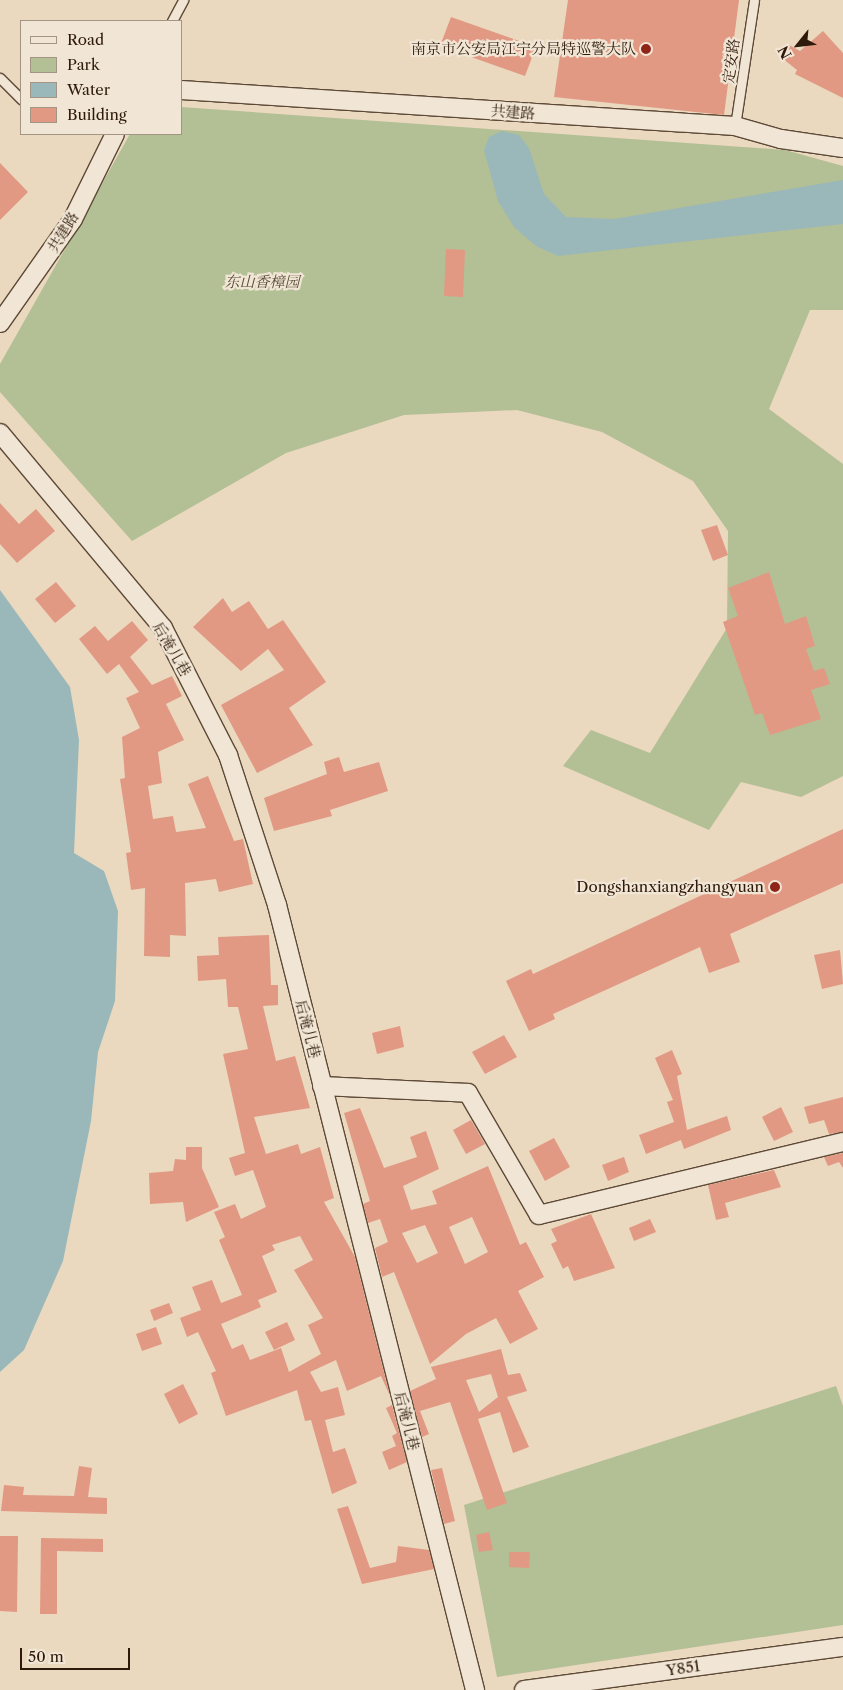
<!DOCTYPE html>
<html>
<head>
<meta charset="utf-8">
<style>
  body { margin:0 }
  #map { position:relative; width:843px; height:1690px; overflow:hidden; background:#ead8bf; font-family:"Libre Caslon Text","Noto Serif SC",serif }
  div>[style] { position:absolute }
  [style*='--x'] { left:calc(var(--x)*1px); top:calc(var(--y)*1px); width:calc(var(--w)*1px); rotate:calc(var(--a)*1deg) }
  .green>* { inset:0; background:#b3bf95 }
  .water>* { inset:0; background:#9ab8b9 }
  .building>* { inset:0; background:#e29983 }
  .roads { filter:drop-shadow(1px 0 #5d4937) drop-shadow(-1px 0 #5d4937) drop-shadow(0 1px #5d4937) drop-shadow(0 -1px #5d4937) }
  .lane>* { height:9px; margin:-4.5px; padding:0 4.5px; transform-origin:4.5px; border-radius:4.5px; background:#f1e6d5 }
  .street>* { height:18px; margin:-9px; padding:0 9px; transform-origin:9px; border-radius:9px; background:#f1e6d5 }
  .dots>* { width:14px; height:14px; translate:-50% -50%; box-sizing:border-box; border:2px solid #f1e6d5; border-radius:50% }
  span { translate:-50% -50%; white-space:nowrap; text-align:center; line-height:1.15; -webkit-text-stroke:4.5px #f1e6d5; paint-order:stroke }
  .poi-label { font-size:15px; color:#2e190a }
  .right { translate:-100% -50%; text-align:right }
  .street-label { font-size:15px; color:#2e190a }
  .park-label { font-size:15px; color:#564b34; font-style:italic }
  .legend { position:absolute; left:20px; top:20px; width:162px; height:115px; box-sizing:border-box; background:#f1e6d5; border:1px solid #a39484; margin:0; padding:6px 9px; list-style:none; font-size:15px; color:#2e190a }
  .legend li { display:flex; align-items:center; gap:10px; height:25px }
  .legend b { width:25px; border:1px solid #a39484 }
  .north { position:absolute; left:773px; top:20px; width:50px; height:50px; -webkit-text-stroke:4px #f1e6d5; paint-order:stroke; rotate:241deg; font-size:14px; font-weight:700; line-height:20px; text-align:center; color:#2e190a }
  .north::after { content:''; display:block; margin:auto; width:18px; height:22px; background:#2e190a; clip-path:polygon(50% 0,100% 100%,50% 72%,0 100%) }
  .scale { position:absolute; left:20px; top:1648px; width:110px; height:22px; box-sizing:border-box; border:2px solid #2e190a; border-top:0; padding-left:6px; font-size:15px; line-height:18px; white-space:nowrap; color:#2e190a; -webkit-text-stroke:4px #f1e6d5; paint-order:stroke }
</style>
</head>
<body>
<div id="map">
  <div class="green">
    <div style="clip-path:polygon(181px 107px,785px 150px,843px 166px,843px 310px,810px 310px,769px 409px,843px 464px,843px 776px,801px 797px,741px 782px,709px 830px,563px 766px,591px 730px,650px 753px,727px 628px,728px 531px,693px 481px,602px 432px,517px 410px,404px 415px,286px 453px,132px 541px,0 392px,0 364px,130px 134px,181px 134px)"></div>
    <div style="clip-path:polygon(836px 1386px,843px 1406px,843px 1625px,497px 1677px,464px 1505px)"></div>
  </div>
  <div class="water">
    <div style="clip-path:polygon(502px 131px,519px 135px,529px 148px,544px 194px,566px 217px,614px 219px,843px 180px,843px 224px,558px 256px,536px 246px,514px 227px,498px 201px,484px 150px,489px 137px)"></div>
    <div style="clip-path:polygon(0 590px,70px 687px,79px 740px,74px 853px,104px 871px,118px 911px,115px 1001px,98px 1052px,91px 1121px,63px 1261px,24px 1350px,0 1372px)"></div>
  </div>
  <div class="building">
    <div style="clip-path:polygon(568px 0,739px 0,724px 115px,554px 97px)"></div>
    <div style="clip-path:polygon(451px 17px,536px 47px,525px 76px,440px 46px)"></div>
    <div style="clip-path:polygon(823px 31px,843px 53px,843px 98px,795px 74px,797px 70px,782px 58px,789px 45px,800px 51px)"></div>
    <div style="clip-path:polygon(0 163px,28px 192px,0 220px)"></div>
    <div style="clip-path:polygon(446px 249px,465px 250px,463px 297px,444px 296px)"></div>
    <div style="clip-path:polygon(0 503px,19px 524px,36px 509px,55px 531px,17px 563px,0 544px)"></div>
    <div style="clip-path:polygon(717px 525px,728px 555px,713px 561px,701px 530px)"></div>
    <div style="clip-path:polygon(769px 572px,785px 624px,806px 616px,815px 646px,806px 649px,814px 671px,824px 668px,830px 684px,811px 690px,821px 719px,770px 735px,762px 713px,755px 715px,723px 622px,738px 616px,728px 588px)"></div>
    <div style="clip-path:polygon(56px 582px,76px 606px,55px 623px,35px 599px)"></div>
    <div style="clip-path:polygon(223px 598px,232px 612px,249px 601px,268px 629px,283px 620px,326px 682px,289px 708px,313px 745px,257px 773px,221px 705px,284px 670px,268px 649px,241px 671px,193px 627px)"></div>
    <div style="clip-path:polygon(132px 621px,148px 640px,130px 657px,152px 685px,172px 676px,182px 696px,166px 704px,184px 740px,158px 752px,162px 783px,148px 786px,153px 819px,173px 816px,176px 832px,206px 828px,188px 784px,208px 776px,234px 841px,243px 839px,253px 884px,219px 892px,216px 879px,185px 883px,186px 936px,170px 935px,170px 957px,144px 956px,145px 888px,131px 890px,126px 853px,131px 852px,120px 779px,125px 778px,122px 737px,140px 728px,126px 698px,139px 692px,119px 664px,107px 674px,79px 639px,95px 626px,108px 641px)"></div>
    <div style="clip-path:polygon(339px 757px,344px 772px,379px 762px,388px 791px,330px 810px,332px 816px,274px 831px,264px 798px,327px 774px,324px 762px)"></div>
    <div style="clip-path:polygon(843px 829px,843px 883px,730px 934px,740px 962px,709px 973px,700px 947px,553px 1014px,555px 1019px,529px 1031px,506px 981px,531px 969px,533px 974px)"></div>
    <div style="clip-path:polygon(evenodd,269px 935px,271px 985px,278px 985px,278px 1005px,263px 1006px,276px 1061px,295px 1056px,310px 1108px,254px 1117px,266px 1154px,298px 1144px,301px 1154px,320px 1147px,334px 1198px,324px 1202px,355px 1257px,390px 1396px,381px 1376px,347px 1391px,336px 1360px,310px 1372px,321px 1392px,338px 1387px,345px 1415px,325px 1420px,333px 1452px,345px 1448px,357px 1483px,332px 1494px,311px 1420px,305px 1421px,297px 1390px,226px 1416px,211px 1373px,216px 1371px,198px 1332px,187px 1337px,180px 1318px,201px 1310px,192px 1287px,212px 1280px,221px 1303px,242px 1295px,219px 1240px,225px 1237px,214px 1212px,235px 1204px,241px 1219px,266px 1207px,253px 1170px,235px 1176px,229px 1158px,245px 1153px,223px 1054px,248px 1049px,238px 1007px,228px 1007px,226px 979px,198px 981px,197px 956px,219px 955px,218px 937px,269px 935px,300px 1236px,313px 1260px,294px 1270px,323px 1318px,308px 1325px,321px 1354px,289px 1372px,281px 1348px,250px 1360px,243px 1344px,232px 1349px,221px 1324px,261px 1307px,258px 1300px,277px 1292px,262px 1256px,275px 1250px,272px 1245px,300px 1236px)"></div>
    <div style="clip-path:polygon(840px 950px,843px 984px,822px 989px,814px 955px)"></div>
    <div style="clip-path:polygon(400px 1026px,404px 1047px,377px 1054px,372px 1033px)"></div>
    <div style="clip-path:polygon(504px 1035px,517px 1057px,485px 1074px,472px 1052px)"></div>
    <div style="clip-path:polygon(672px 1050px,682px 1074px,677px 1076px,687px 1130px,727px 1116px,731px 1130px,689px 1147px,684px 1149px,681px 1140px,646px 1154px,639px 1135px,674px 1122px,667px 1102px,673px 1100px,655px 1058px)"></div>
    <div style="clip-path:polygon(843px 1097px,843px 1132px,829px 1134px,824px 1120px,809px 1124px,804px 1107px)"></div>
    <div style="clip-path:polygon(781px 1107px,793px 1132px,774px 1141px,762px 1117px)"></div>
    <div style="clip-path:polygon(evenodd,360px 1108px,384px 1168px,417px 1157px,410px 1137px,426px 1131px,439px 1169px,403px 1186px,411px 1210px,437px 1204px,432px 1191px,488px 1166px,520px 1245px,526px 1242px,544px 1277px,518px 1291px,538px 1329px,510px 1344px,496px 1318px,466px 1334px,430px 1364px,394px 1272px,382px 1277px,375px 1248px,388px 1242px,380px 1219px,368px 1223px,363px 1204px,370px 1201px,344px 1113px,360px 1108px,472px 1217px,488px 1252px,465px 1264px,449px 1227px,472px 1217px,360px 1108px,425px 1225px,438px 1253px,417px 1263px,402px 1233px,425px 1225px)"></div>
    <div style="clip-path:polygon(471px 1120px,485px 1144px,466px 1154px,453px 1130px)"></div>
    <div style="clip-path:polygon(554px 1138px,570px 1167px,545px 1181px,529px 1151px)"></div>
    <div style="clip-path:polygon(186px 1147px,202px 1147px,202px 1168px,219px 1207px,186px 1222px,183px 1202px,150px 1204px,149px 1173px,173px 1171px,175px 1159px,186px 1160px)"></div>
    <div style="clip-path:polygon(843px 1153px,843px 1168px,839px 1162px,828px 1166px,824px 1157px)"></div>
    <div style="clip-path:polygon(624px 1157px,629px 1172px,608px 1181px,602px 1165px)"></div>
    <div style="clip-path:polygon(774px 1170px,781px 1187px,725px 1203px,729px 1217px,716px 1220px,708px 1185px)"></div>
    <div style="clip-path:polygon(591px 1214px,615px 1268px,574px 1281px,568px 1266px,563px 1269px,551px 1244px,557px 1241px,551px 1229px)"></div>
    <div style="clip-path:polygon(650px 1219px,656px 1232px,634px 1241px,629px 1228px)"></div>
    <div style="clip-path:polygon(169px 1303px,173px 1313px,154px 1321px,150px 1310px)"></div>
    <div style="clip-path:polygon(287px 1322px,295px 1340px,274px 1350px,265px 1332px)"></div>
    <div style="clip-path:polygon(156px 1327px,162px 1344px,142px 1351px,136px 1334px)"></div>
    <div style="clip-path:polygon(evenodd,501px 1349px,508px 1375px,520px 1373px,527px 1391px,507px 1397px,529px 1447px,513px 1453px,500px 1412px,478px 1419px,507px 1503px,487px 1510px,450px 1402px,420px 1411px,429px 1434px,422px 1437px,410px 1391px,436px 1379px,431px 1367px,501px 1349px,491px 1374px,498px 1397px,479px 1412px,466px 1380px,491px 1374px)"></div>
    <div style="clip-path:polygon(183px 1384px,198px 1414px,179px 1424px,164px 1394px)"></div>
    <div style="clip-path:polygon(392px 1405px,407px 1462px,389px 1470px,382px 1452px,396px 1446px,392px 1436px,397px 1433px,386px 1408px)"></div>
    <div style="clip-path:polygon(79px 1466px,92px 1468px,88px 1497px,107px 1498px,107px 1514px,1px 1511px,4px 1485px,24px 1487px,23px 1495px,74px 1496px)"></div>
    <div style="clip-path:polygon(442px 1468px,455px 1521px,444px 1524px,431px 1470px)"></div>
    <div style="clip-path:polygon(348px 1506px,370px 1568px,396px 1562px,398px 1546px,429px 1550px,434px 1569px,362px 1584px,337px 1509px)"></div>
    <div style="clip-path:polygon(489px 1532px,493px 1550px,479px 1552px,476px 1535px)"></div>
    <div style="clip-path:polygon(0 1536px,18px 1536px,17px 1612px,0 1611px)"></div>
    <div style="clip-path:polygon(41px 1538px,103px 1539px,103px 1552px,57px 1551px,57px 1614px,40px 1614px)"></div>
    <div style="clip-path:polygon(509px 1552px,530px 1552px,529px 1568px,509px 1567px)"></div>
  </div>
  <div class="roads">
    <div class="lane">
      <div style="--x:172;--y:21;--w:24;--a:-62"></div>
      <div style="--x:0;--y:78;--w:30;--a:45"></div>
      <div style="--x:735;--y:126;--w:127;--a:-81.4"></div>
    </div>
    <div class="street">
      <div style="--x:181;--y:90;--w:555;--a:3.72"></div>
      <div style="--x:735;--y:126;--w:48;--a:15.8"></div>
      <div style="--x:781;--y:139;--w:63;--a:8.3"></div>
      <div style="--x:0;--y:323;--w:127;--a:-54.9"></div>
      <div style="--x:73;--y:219;--w:95;--a:-63.7"></div>
      <div style="--x:0;--y:433;--w:254;--a:50.1"></div>
      <div style="--x:163;--y:628;--w:143;--a:62.9"></div>
      <div style="--x:228;--y:755;--w:158;--a:71.9"></div>
      <div style="--x:277;--y:905;--w:810;--a:75.84"></div>
      <div style="--x:322;--y:1086;--w:146;--a:2.7"></div>
      <div style="--x:468;--y:1093;--w:141;--a:59.8"></div>
      <div style="--x:539;--y:1215;--w:313;--a:-13.5"></div>
      <div style="--x:524;--y:1690;--w:322;--a:-7.7"></div>
    </div>
  </div>
  <div class="dots">
    <div style="left:646px;top:49px;background:#8f2418"></div>
    <div style="left:775px;top:887px;background:#8f2418"></div>
  </div>
  <div class="poi-label">
    <span class="right" style="left:636px;top:49px">南京市公安局江宁分局特巡警大队</span>
    <span class="right" style="left:764px;top:887px">Dongshanxiangzhangyuan</span>
  </div>
  <div class="street-label">
    <span style="left:731px;top:61px;rotate:-82deg">定安路</span>
    <span style="left:513px;top:112px;rotate:4deg">共建路</span>
    <span style="left:63px;top:232px;rotate:-58deg">共建路</span>
    <span style="left:172px;top:649px;rotate:60deg">后淹儿巷</span>
    <span style="left:308px;top:1029px;rotate:76deg">后淹儿巷</span>
    <span style="left:407px;top:1421px;rotate:76deg">后淹儿巷</span>
    <span style="left:683px;top:1668px;rotate:-8deg">Y851</span>
  </div>
  <div class="park-label">
    <span style="left:262px;top:282px">东山香樟园</span>
  </div>
  <ul class="legend">
  <li><b style="height:6px;background:#f1e6d5"></b>Road</li>
  <li><b style="height:14px;background:#b3bf95"></b>Park</li>
  <li><b style="height:14px;background:#9ab8b9"></b>Water</li>
  <li><b style="height:14px;background:#e29983"></b>Building</li>
  </ul>
  <div class="north">N</div>
  <div class="scale">50 m</div>
</div>
</body>
</html>
